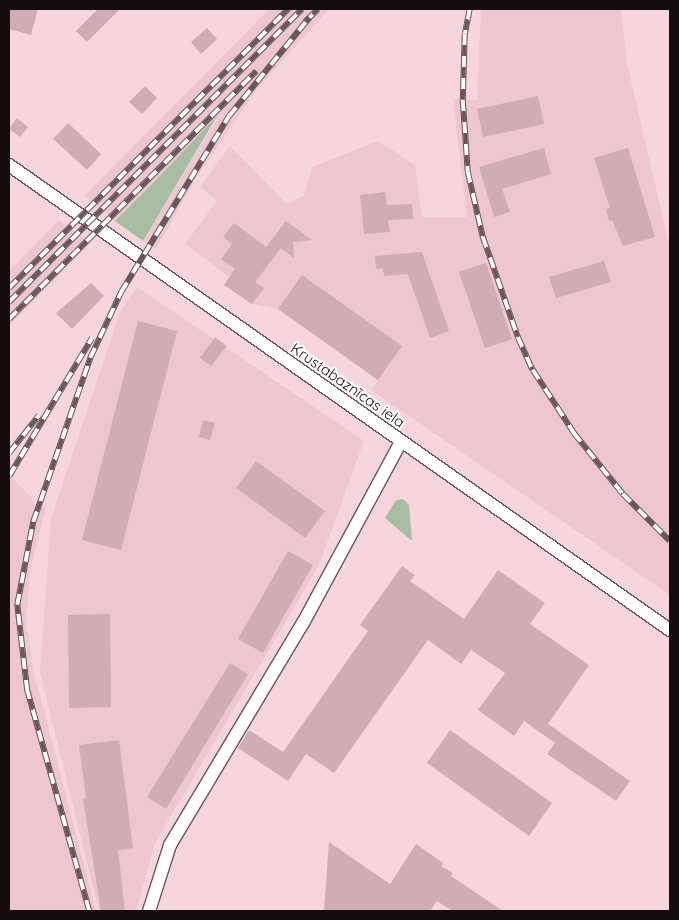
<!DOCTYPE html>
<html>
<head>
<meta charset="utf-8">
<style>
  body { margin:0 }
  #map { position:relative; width:679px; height:920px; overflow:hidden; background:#f6d6dc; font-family:Quicksand,sans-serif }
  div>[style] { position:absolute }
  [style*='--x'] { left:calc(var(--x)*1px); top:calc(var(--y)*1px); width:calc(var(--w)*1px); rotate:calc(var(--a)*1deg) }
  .built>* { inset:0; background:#eec6cd }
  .green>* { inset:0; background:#a8bba3 }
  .building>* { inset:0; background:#d0acb3 }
  .roads { filter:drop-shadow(1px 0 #6e5459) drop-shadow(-1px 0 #6e5459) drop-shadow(0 1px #6e5459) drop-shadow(0 -1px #6e5459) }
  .street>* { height:12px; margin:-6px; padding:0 6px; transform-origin:6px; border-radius:6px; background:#fff }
  .rail>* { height:5.5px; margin-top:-2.75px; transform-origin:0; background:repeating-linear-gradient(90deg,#fff 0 11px,#69575a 0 22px); box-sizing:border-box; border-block:1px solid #69575a }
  span { translate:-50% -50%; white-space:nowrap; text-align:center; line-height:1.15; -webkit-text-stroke:4.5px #fff; paint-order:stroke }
  .street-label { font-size:15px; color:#160c0e }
  .frame { position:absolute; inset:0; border:10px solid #160c0e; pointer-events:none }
</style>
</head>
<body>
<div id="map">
  <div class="built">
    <div style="clip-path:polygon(269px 9px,329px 9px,257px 89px,194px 181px,156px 249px,143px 241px,218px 117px,115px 221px,85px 195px)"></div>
    <div style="clip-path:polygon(481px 9px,621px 9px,627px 63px,670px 249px,670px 595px,371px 390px,378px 380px,279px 309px,252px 304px,224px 285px,229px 277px,185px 244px,217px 201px,200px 187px,230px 146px,287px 204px,304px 196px,312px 167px,378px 141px,415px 165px,422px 217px,467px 217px,453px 99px,477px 100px)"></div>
    <div style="clip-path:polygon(59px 220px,90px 243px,9px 326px,9px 271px)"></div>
    <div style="clip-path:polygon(137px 287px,364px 441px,319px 565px,155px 843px,136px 911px,99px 911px,40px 672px,51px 518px,120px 312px)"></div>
    <div style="clip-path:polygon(9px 475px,33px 499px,33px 504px,46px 508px,30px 572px,26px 622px,34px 673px,96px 911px,9px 911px)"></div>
  </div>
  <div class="green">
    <div style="clip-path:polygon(217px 116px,143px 241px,115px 221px,157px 179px)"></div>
    <div style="clip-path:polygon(403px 499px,409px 505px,412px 541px,385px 518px,396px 500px)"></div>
  </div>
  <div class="building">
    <div style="clip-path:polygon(9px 9px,38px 9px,31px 35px,9px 29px)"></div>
    <div style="clip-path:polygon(98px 9px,120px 9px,87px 42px,76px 31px)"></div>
    <div style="clip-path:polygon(207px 28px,217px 39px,201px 54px,191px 42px)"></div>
    <div style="clip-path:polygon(145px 86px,157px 98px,142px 114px,129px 102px)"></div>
    <div style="clip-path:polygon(538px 96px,544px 124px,483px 137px,477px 109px)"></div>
    <div style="clip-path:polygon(17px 118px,28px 127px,20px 137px,9px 129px)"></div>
    <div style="clip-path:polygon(68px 123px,101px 154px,87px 170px,53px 139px)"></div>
    <div style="clip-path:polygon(544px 148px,551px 174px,502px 189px,510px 212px,494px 217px,479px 167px)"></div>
    <div style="clip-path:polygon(628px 148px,655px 237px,623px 246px,612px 220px,609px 221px,606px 209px,610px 208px,594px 158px)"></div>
    <div style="clip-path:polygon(385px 192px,387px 205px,412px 204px,413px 219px,388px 220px,390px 232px,364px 234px,360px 195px)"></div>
    <div style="clip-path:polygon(286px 221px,312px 240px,293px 242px,294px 258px,281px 248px,255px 282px,264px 288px,252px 304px,224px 285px,235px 269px,221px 259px,232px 244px,223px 237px,234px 223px,266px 247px)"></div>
    <div style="clip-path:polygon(422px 252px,449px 331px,430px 338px,408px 274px,384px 276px,383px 268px,376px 269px,375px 256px)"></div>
    <div style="clip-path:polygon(604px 261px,611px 282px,556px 298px,549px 277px)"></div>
    <div style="clip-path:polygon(486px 263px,512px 339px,485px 348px,459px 272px)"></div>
    <div style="clip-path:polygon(302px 275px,402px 346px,378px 380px,278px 309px)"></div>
    <div style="clip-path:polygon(91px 283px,104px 296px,72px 329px,56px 313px)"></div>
    <div style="clip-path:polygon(138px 321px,177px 331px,121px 550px,82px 540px)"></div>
    <div style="clip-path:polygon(215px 337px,227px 346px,211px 366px,200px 358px)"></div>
    <div style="clip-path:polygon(203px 420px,215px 423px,210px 440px,199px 437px)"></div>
    <div style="clip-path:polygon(256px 461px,325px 511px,305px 538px,236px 488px)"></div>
    <div style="clip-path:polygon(288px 551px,313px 565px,263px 653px,238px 639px)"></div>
    <div style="clip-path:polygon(402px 566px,415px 575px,410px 581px,464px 619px,498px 570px,545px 603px,530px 624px,589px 665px,548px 724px,630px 781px,616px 801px,547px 754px,555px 743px,524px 721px,514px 736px,478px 710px,505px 673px,471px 650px,461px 664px,428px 640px,334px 773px,306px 754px,288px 781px,238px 748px,249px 730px,283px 752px,368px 631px,360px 625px)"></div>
    <div style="clip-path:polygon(110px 614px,111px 707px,69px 708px,68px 615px)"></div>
    <div style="clip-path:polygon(230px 663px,248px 674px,166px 809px,147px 797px)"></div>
    <div style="clip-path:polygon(450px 730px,552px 803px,529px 836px,427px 763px)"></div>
    <div style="clip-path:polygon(119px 740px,133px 848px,118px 850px,125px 911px,101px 911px,83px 799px,86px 798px,79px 745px)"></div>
    <div style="clip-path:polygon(329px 842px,390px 884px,416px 844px,443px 863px,441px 866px,453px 873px,451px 876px,503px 911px,452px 911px,437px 901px,430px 911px,324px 911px)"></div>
  </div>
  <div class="roads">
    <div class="street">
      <div style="--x:9;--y:165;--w:808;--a:35.13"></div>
      <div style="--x:149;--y:911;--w:69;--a:-72.3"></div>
      <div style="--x:170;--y:845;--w:259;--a:-59.1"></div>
      <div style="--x:303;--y:623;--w:206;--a:-61.6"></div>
    </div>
  </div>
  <div class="rail">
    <div style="--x:470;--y:9;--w:25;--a:101"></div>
    <div style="--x:465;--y:34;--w:66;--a:91.7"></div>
    <div style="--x:463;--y:100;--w:72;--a:86"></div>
    <div style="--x:468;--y:172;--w:67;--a:77"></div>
    <div style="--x:483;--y:237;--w:106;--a:70.7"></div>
    <div style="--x:518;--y:337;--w:36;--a:66"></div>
    <div style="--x:533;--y:370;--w:75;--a:56.9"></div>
    <div style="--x:574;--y:433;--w:78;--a:51.2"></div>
    <div style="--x:623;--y:494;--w:66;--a:45"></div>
    <div style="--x:305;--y:22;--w:18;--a:-45"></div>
    <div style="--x:9;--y:288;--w:395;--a:-45"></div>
    <div style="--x:9;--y:302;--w:414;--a:-45"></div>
    <div style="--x:9;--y:319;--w:350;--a:-45.1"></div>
    <div style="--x:9;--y:453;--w:48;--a:-51.7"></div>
    <div style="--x:9;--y:476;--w:161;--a:-59"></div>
    <div style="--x:89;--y:911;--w:229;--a:-105.7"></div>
    <div style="--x:27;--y:691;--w:87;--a:-96.6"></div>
    <div style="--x:17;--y:605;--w:85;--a:-79.1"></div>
    <div style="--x:33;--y:522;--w:174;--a:-70.8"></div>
    <div style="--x:90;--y:358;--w:73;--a:-64.8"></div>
    <div style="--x:121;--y:292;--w:206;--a:-58.5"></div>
    <div style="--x:229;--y:116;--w:127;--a:-50.8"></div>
  </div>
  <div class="street-label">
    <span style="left:348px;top:385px;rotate:35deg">Krustabaznīcas iela</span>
  </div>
  <div class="frame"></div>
</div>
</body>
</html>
